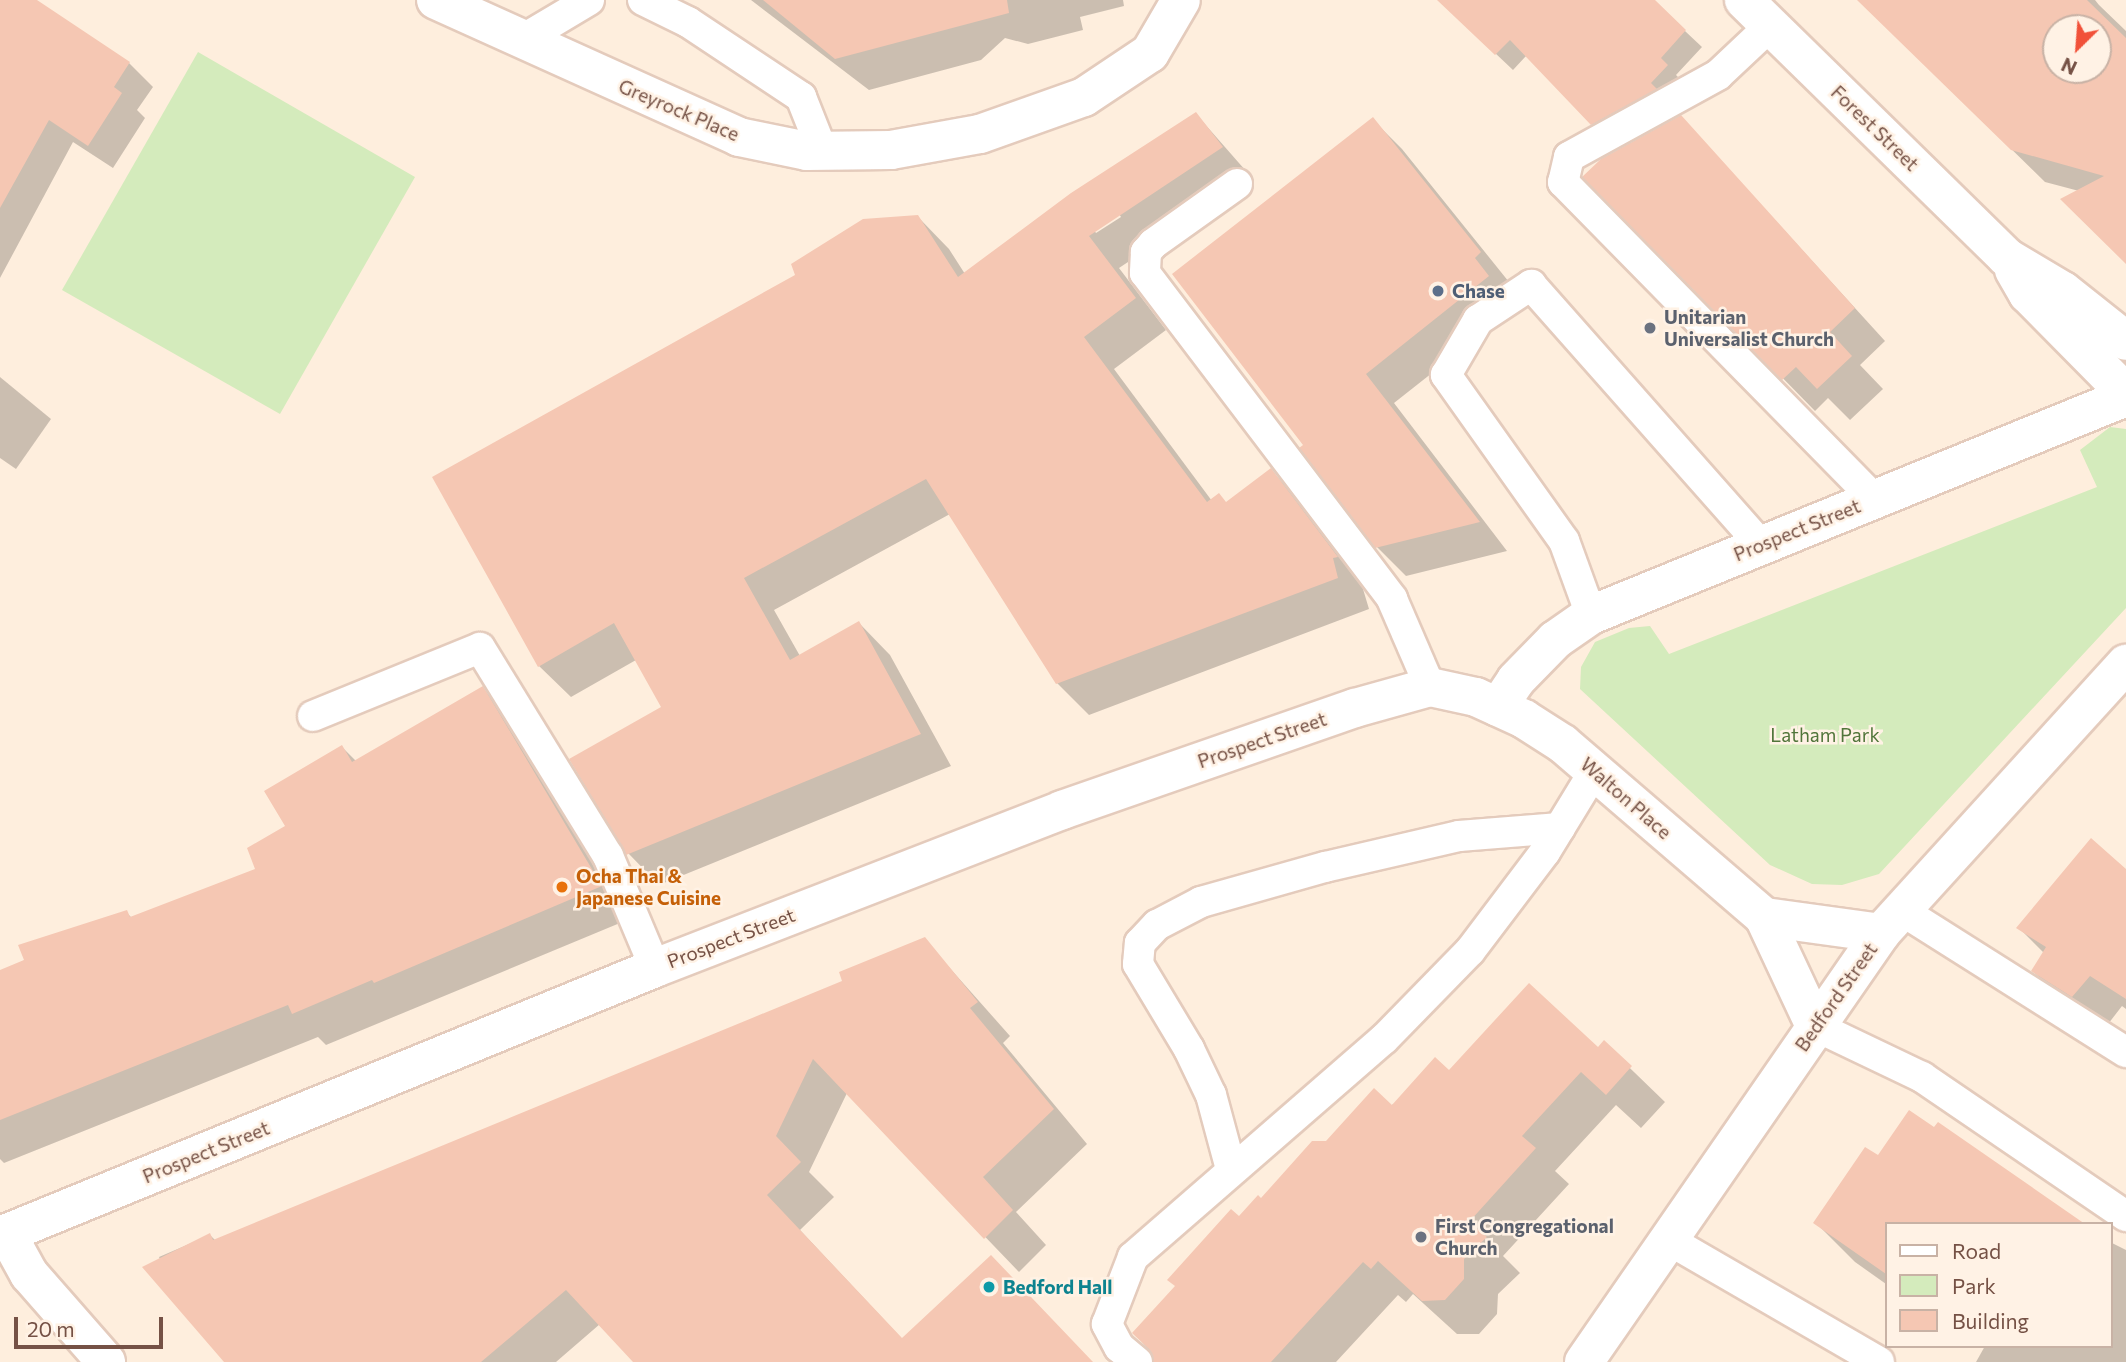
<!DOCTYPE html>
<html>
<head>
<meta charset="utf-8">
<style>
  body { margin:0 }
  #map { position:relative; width:2126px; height:1362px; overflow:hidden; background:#feeedd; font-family:Commissioner,sans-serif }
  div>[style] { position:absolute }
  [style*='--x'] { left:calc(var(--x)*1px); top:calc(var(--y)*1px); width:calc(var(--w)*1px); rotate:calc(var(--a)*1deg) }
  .green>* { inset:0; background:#d4ebbc }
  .shadow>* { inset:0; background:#0003 }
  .building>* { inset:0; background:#f5c7b3 }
  .roads { filter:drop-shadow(2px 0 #e4cbbc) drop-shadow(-2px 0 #e4cbbc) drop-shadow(0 2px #e4cbbc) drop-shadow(0 -2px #e4cbbc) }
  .service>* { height:30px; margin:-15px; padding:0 15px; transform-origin:15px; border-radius:15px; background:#fff }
  .minor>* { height:38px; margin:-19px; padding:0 19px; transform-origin:19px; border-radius:19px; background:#fff }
  .tertiary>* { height:38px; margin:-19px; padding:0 19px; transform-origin:19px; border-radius:19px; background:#fff }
  .secondary>* { height:38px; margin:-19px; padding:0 19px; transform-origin:19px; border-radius:19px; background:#fff }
  .dots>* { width:19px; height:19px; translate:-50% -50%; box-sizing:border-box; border:4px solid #fff2e5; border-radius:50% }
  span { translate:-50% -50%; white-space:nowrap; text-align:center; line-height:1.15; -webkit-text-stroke:5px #fff2e5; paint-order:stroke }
  .street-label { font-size:19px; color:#755145 }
  .service-label { font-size:19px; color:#4e5e75; font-weight:700 }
  .left { translate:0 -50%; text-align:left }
  .worship-label { font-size:19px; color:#5b616d; font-weight:700 }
  .park-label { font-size:19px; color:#51753a }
  .food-label { font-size:19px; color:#c56008; font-weight:700 }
  .culture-label { font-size:19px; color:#0d838f; font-weight:700 }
  .legend { position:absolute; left:1885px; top:1222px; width:228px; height:126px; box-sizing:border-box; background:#fff2e5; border:2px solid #c8b2a5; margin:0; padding:9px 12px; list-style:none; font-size:21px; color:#755145 }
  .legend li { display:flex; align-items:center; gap:14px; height:35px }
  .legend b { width:35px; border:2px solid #c8b2a5 }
  .north { position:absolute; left:2042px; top:14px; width:70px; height:70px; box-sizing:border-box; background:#fff2e5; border:2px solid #c8b2a5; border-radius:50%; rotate:205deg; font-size:19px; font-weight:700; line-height:28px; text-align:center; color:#755145 }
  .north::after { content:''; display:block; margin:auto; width:24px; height:32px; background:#f15139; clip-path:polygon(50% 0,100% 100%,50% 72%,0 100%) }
  .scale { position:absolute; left:14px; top:1317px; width:149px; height:32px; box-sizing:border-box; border:4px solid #755145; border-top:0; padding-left:9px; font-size:21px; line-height:24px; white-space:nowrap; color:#755145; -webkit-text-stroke:5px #fff2e5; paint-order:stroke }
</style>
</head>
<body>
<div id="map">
  <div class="green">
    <div style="clip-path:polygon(198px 52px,415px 177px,280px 414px,62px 290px)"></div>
    <div style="clip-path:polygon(2110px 427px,2126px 429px,2126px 608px,1879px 874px,1842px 885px,1812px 884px,1770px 865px,1580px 689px,1581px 667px,1595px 642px,1629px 628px,1650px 626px,1669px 654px,2097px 487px,2080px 450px)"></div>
  </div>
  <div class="shadow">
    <div style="clip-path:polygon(0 0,33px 0,129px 63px,153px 87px,137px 110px,145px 118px,113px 168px,73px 142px,0 278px)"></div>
    <div style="clip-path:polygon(751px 0,1123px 0,1124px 6px,1080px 17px,1083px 30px,1028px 44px,1005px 38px,981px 60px,869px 90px)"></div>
    <div style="clip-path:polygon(1439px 0,1652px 0,1702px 47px,1676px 75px,1683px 82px,1609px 140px,1527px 55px,1513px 70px)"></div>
    <div style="clip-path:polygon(evenodd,1859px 0,2095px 0,2099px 5px,2126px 31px,2126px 262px,2079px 191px,2045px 182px,1859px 0,2056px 28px,2098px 28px,2098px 70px,2056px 70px,2056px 28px)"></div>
    <div style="clip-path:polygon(evenodd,1196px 114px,1253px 179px,1119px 268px,1166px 330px,1114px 369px,1212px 501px,1227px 504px,1271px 471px,1302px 502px,1368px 588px,1363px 589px,1369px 609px,1089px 715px,1057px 683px,950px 514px,774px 610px,800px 656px,859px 623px,890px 655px,951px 766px,659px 885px,628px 853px,663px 707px,636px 660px,571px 697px,539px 666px,918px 217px,949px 249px,965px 274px,1196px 114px,1119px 214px,1121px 217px,1096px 233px,1094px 230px,1119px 214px)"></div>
    <div style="clip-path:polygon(1681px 117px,1885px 341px,1860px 365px,1883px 389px,1850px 420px,1828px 398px,1815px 411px,1585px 177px)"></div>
    <div style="clip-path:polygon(1373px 120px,1402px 149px,1509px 282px,1517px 306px,1394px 403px,1507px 551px,1406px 576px,1376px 546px,1306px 445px)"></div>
    <div style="clip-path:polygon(0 377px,51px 419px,16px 469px,0 458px)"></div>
    <div style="clip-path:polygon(482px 688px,514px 720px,632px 918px,326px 1045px,318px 1037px,4px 1163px,0 1159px,0 972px,126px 912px,132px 918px,258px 870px,342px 747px,356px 761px)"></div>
    <div style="clip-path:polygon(2126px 872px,2126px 1009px,2122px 1006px,2105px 1028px,2065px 1003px,2033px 971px,2044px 953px,2018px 927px)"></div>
    <div style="clip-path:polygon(924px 939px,1010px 1036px,1003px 1043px,1087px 1144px,1016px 1212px,1046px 1245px,1019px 1272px,847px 1093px,809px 1172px,834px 1197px,800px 1230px,903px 1340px,1093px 1362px,635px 1362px,600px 1324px,556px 1362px,225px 1362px,161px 1262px,159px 1257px,210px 1235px,216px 1241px,844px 982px)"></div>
    <div style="clip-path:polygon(1604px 1043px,1665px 1102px,1641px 1128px,1616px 1105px,1555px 1171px,1569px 1184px,1503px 1256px,1520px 1273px,1498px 1294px,1497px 1314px,1479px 1334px,1457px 1334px,1413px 1294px,1406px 1302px,1398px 1295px,1336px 1362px,1154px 1362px,1155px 1356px,1134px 1333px,1239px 1218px,1326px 1143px,1449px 1072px,1598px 1049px)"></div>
    <div style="clip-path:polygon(1878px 1158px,1886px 1224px,1886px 1284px,1855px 1262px,1816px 1223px)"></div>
    <div style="clip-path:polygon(2110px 1242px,2126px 1250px,2126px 1362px,1976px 1362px,1985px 1346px,2110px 1346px)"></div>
  </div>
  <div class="building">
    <div style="clip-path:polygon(0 0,37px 0,130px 62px,114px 87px,122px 93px,88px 146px,49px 120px,0 208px)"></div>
    <div style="clip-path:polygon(763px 0,1007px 0,1009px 13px,835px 59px)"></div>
    <div style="clip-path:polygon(1437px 0,1655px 0,1686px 30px,1661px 58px,1668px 65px,1651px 83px,1657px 89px,1591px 125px,1510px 40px,1495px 55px)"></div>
    <div style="clip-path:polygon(evenodd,1857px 0,2087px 0,2126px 38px,2126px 264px,2060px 199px,2104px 176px,2011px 150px,1857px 0,2056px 28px,2098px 28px,2098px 70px,2056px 70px,2056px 28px)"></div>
    <div style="clip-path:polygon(1196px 112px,1223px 147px,1089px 236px,1136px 298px,1084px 337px,1207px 502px,1219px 493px,1226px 502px,1271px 468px,1338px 557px,1333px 558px,1338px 578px,1056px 684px,926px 479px,744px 578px,790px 660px,859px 621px,921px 734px,626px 855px,569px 759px,661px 707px,614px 623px,538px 667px,432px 477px,795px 275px,791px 264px,863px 219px,918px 215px,958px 277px,1071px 193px)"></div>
    <div style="clip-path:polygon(1681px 115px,1855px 308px,1830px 332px,1852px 356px,1817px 389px,1796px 367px,1782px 380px,1582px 177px,1601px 159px)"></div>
    <div style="clip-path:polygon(1373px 117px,1481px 252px,1475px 258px,1489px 276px,1366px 374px,1480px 522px,1375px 548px,1299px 448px,1303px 445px,1172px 274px)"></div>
    <div style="clip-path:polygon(483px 686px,602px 886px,374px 983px,372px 980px,292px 1014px,288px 1005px,0 1120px,0 970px,24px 960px,18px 945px,127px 910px,130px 917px,255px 869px,247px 848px,285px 826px,264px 791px,342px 745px,352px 762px)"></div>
    <div style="clip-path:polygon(2091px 838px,2126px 869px,2126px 999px,2090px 976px,2072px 997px,2031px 971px,2046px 947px,2016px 928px)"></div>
    <div style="clip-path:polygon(925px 937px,978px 1002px,970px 1008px,1054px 1109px,983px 1177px,1013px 1210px,984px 1239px,813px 1059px,776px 1136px,801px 1162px,767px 1195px,902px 1338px,991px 1255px,1093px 1362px,633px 1362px,566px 1290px,481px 1362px,224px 1362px,142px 1267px,210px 1233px,213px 1240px,842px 981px,839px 972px)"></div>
    <div style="clip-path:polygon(1529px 983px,1598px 1047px,1604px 1040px,1632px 1066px,1606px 1095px,1581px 1072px,1522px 1136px,1536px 1148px,1469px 1222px,1487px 1237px,1464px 1259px,1464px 1279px,1445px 1300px,1422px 1301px,1378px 1261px,1371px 1269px,1363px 1262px,1271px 1362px,1154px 1362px,1149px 1349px,1132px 1333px,1175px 1286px,1167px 1280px,1231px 1209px,1239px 1216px,1258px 1195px,1261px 1198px,1312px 1141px,1326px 1141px,1374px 1088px,1392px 1105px,1435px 1057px,1449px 1070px)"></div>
    <div style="clip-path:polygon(1909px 1110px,1934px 1127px,1938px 1122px,2085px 1224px,1886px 1224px,1886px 1274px,1813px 1223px,1865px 1147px,1878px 1155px)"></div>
  </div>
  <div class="roads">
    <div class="service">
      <div style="--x:643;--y:0;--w:50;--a:26.1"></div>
      <div style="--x:688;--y:22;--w:136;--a:33.6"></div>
      <div style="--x:801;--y:97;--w:57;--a:68.4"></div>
      <div style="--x:1770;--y:26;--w:71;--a:136.7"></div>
      <div style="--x:1718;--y:75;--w:170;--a:151.2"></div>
      <div style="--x:1569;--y:157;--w:26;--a:103"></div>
      <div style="--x:1563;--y:182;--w:444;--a:45.5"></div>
      <div style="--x:522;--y:40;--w:78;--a:-30.8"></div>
      <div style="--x:1237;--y:184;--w:103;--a:144.5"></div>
      <div style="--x:1153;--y:244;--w:11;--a:131"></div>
      <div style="--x:1146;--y:252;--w:21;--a:93"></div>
      <div style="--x:1145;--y:273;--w:409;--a:52.8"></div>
      <div style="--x:1392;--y:599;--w:96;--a:66.6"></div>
      <div style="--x:1591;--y:615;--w:79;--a:-110"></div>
      <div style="--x:1564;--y:541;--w:204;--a:-125.4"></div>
      <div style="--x:1446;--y:375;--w:64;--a:-59.8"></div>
      <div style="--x:1478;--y:320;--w:64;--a:-33.4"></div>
      <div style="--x:1531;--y:285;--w:347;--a:48.5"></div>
      <div style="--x:313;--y:716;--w:180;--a:-22.2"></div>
      <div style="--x:480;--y:648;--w:244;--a:58.4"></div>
      <div style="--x:608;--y:856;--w:121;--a:67.2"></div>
      <div style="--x:1901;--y:910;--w:266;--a:32.3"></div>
      <div style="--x:1815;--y:1026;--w:119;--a:25.5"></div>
      <div style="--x:1922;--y:1077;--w:247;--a:34.3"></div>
      <div style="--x:1231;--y:1169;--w:77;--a:-105.1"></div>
      <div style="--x:1211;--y:1095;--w:51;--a:-115.6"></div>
      <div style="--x:1189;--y:1049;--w:99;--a:-121"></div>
      <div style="--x:1138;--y:964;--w:21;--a:-85"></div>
      <div style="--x:1140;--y:943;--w:25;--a:-47"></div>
      <div style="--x:1157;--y:925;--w:50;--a:-27.6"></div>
      <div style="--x:1201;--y:902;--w:129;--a:-15.8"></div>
      <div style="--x:1325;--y:867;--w:138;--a:-13"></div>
      <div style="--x:1459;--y:836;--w:101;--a:-4.5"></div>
      <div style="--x:1667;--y:1239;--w:245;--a:30.1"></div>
      <div style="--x:1137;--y:1362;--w:23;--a:-140"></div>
      <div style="--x:1119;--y:1347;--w:26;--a:-118"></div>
      <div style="--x:1107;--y:1324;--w:72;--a:-68.8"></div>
      <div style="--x:1133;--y:1257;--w:332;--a:-41"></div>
      <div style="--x:1384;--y:1039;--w:123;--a:-45.7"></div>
      <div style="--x:1470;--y:951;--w:124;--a:-52.9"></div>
      <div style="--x:1545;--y:852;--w:96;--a:-58.6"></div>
    </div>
    <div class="minor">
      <div style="--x:436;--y:0;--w:333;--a:24.3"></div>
      <div style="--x:739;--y:137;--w:69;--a:11.6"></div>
      <div style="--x:807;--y:151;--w:84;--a:-0.7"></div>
      <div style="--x:891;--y:150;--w:90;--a:-10.2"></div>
      <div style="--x:980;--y:134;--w:110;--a:-19.6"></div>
      <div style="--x:1084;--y:97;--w:79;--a:-33.7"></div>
      <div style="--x:1150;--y:53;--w:61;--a:-59.7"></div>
      <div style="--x:1498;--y:707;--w:32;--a:-56"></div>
      <div style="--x:1516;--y:680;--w:56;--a:-45.7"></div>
      <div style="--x:1555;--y:640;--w:44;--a:-34.8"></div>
      <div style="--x:1591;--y:615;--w:578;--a:-22.17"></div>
    </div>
    <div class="tertiary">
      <div style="--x:1744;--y:0;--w:367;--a:44.4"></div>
      <div style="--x:2006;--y:257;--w:66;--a:30.8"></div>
      <div style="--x:2063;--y:291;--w:80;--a:38.4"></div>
      <div style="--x:2014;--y:270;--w:28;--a:60"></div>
      <div style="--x:2028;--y:294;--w:139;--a:45.3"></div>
      <div style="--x:7;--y:1234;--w:46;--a:61.2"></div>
      <div style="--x:29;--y:1274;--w:117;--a:48.8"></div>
    </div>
    <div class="secondary">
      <div style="--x:1764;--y:917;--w:118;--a:7.8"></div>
      <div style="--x:0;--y:1236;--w:708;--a:-22.25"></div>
      <div style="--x:655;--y:968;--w:437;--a:-21.2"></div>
      <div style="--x:1062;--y:810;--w:310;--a:-19.2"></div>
      <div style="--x:1355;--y:708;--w:78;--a:-15.6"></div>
      <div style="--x:1430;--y:687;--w:47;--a:12.3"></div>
      <div style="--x:1476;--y:697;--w:53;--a:24.6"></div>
      <div style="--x:1524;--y:719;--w:46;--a:32.7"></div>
      <div style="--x:1563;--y:744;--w:265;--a:40.7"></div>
      <div style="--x:1764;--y:917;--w:120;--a:64.9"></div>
      <div style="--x:1584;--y:1362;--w:522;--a:-55.3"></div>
      <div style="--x:1881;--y:933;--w:364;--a:-47.7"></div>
    </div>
  </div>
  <div class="dots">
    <div style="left:1438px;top:291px;background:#5c6f8a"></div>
    <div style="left:1650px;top:328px;background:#6b7280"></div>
    <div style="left:562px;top:887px;background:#e8710a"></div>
    <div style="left:1421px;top:1237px;background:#6b7280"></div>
    <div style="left:989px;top:1287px;background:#0f9aa8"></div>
  </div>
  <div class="street-label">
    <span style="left:679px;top:110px;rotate:23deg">Greyrock Place</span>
    <span style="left:1875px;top:128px;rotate:44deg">Forest Street</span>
    <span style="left:1797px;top:530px;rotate:-22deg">Prospect Street</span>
    <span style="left:1262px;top:740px;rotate:-19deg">Prospect Street</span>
    <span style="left:1626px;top:798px;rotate:41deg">Walton Place</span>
    <span style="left:731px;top:938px;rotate:-21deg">Prospect Street</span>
    <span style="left:1836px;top:997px;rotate:-55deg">Bedford Street</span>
    <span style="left:206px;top:1152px;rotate:-22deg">Prospect Street</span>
  </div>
  <div class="service-label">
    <span class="left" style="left:1452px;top:291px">Chase</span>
  </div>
  <div class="worship-label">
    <span class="left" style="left:1664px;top:328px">Unitarian<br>Universalist Church</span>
    <span class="left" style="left:1435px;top:1237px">First Congregational<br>Church</span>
  </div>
  <div class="park-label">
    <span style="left:1825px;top:735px">Latham Park</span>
  </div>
  <div class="food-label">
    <span class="left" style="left:576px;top:887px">Ocha Thai &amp;<br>Japanese Cuisine</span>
  </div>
  <div class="culture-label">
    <span class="left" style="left:1003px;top:1287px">Bedford Hall</span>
  </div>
  <ul class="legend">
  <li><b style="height:9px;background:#fff"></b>Road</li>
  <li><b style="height:19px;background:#d4ebbc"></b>Park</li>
  <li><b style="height:19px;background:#f5c7b3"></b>Building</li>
  </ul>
  <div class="north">N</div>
  <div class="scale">20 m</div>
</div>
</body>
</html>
